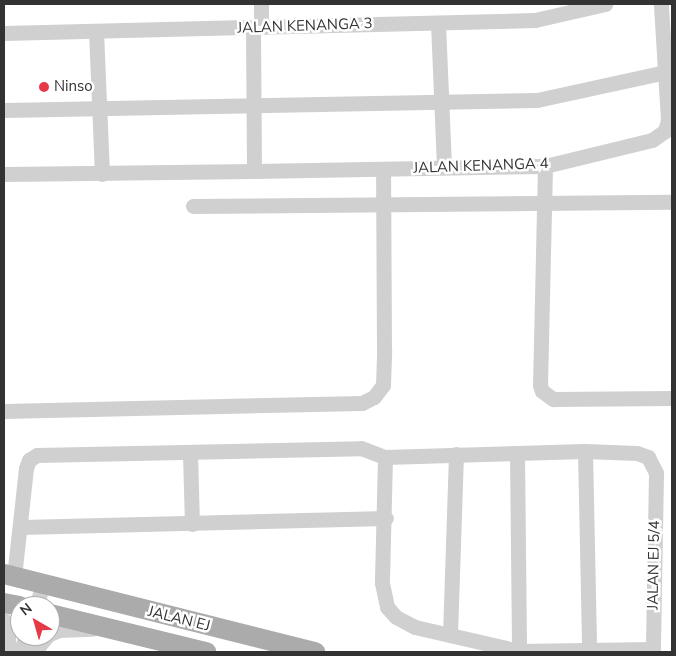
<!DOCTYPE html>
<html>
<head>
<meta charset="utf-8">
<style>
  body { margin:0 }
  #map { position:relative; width:676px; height:656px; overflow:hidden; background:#fff; font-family:"Nunito Sans",sans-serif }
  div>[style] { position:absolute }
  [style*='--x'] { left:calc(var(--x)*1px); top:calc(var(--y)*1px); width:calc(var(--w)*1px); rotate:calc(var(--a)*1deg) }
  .minor>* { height:15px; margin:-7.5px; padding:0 7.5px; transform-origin:7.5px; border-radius:7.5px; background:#d0d0d0 }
  .major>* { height:20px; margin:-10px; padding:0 10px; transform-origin:10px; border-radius:10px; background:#ababab }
  .dots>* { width:14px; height:14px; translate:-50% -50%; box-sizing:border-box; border:2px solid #fff; border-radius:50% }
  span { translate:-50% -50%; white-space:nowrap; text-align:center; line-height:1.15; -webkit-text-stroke:5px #fff; paint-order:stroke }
  .street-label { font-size:15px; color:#333 }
  .poi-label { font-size:15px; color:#333 }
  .left { translate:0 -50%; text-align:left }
  .frame { position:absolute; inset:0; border:5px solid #333; pointer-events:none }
  .north { position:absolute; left:10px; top:596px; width:50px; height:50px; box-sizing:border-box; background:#fff; border:1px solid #adadad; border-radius:50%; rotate:322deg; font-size:14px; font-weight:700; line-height:20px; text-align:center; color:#333 }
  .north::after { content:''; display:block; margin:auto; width:18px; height:22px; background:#e63946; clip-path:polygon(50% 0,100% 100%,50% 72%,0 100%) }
</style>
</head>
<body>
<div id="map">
  <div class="minor">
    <div style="--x:261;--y:4;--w:23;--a:90"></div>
    <div style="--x:438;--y:23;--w:144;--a:87.6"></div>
    <div style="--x:253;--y:27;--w:144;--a:89.6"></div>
    <div style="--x:254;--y:171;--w:291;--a:-1"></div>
    <div style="--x:545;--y:166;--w:110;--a:-13.7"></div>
    <div style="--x:652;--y:140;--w:16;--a:-35"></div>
    <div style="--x:665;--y:131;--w:11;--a:-75"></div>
    <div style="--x:668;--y:120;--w:116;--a:-93.5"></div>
    <div style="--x:96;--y:31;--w:143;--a:87.6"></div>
    <div style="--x:4;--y:33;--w:531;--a:-1.4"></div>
    <div style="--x:535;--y:20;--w:72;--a:-12.9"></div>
    <div style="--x:4;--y:110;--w:533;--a:-1.07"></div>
    <div style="--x:537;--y:100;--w:131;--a:-12.3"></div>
    <div style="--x:545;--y:166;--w:219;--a:91.3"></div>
    <div style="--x:540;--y:385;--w:6;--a:72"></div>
    <div style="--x:542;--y:391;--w:14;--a:36"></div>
    <div style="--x:553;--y:399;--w:119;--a:-0.5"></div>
    <div style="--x:4;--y:174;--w:250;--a:-0.7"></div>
    <div style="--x:193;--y:206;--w:479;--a:-0.5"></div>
    <div style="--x:4;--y:411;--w:358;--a:-1.3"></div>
    <div style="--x:362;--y:403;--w:13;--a:-27"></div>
    <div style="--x:374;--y:397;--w:15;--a:-53"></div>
    <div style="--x:383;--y:385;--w:35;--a:-88"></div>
    <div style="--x:384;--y:350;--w:181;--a:-90.3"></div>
    <div style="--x:585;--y:451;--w:199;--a:88.8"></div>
    <div style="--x:190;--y:453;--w:71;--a:88.4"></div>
    <div style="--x:517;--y:454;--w:197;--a:89.4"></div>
    <div style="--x:385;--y:457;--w:126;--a:91.4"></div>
    <div style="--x:382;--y:583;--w:25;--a:78"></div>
    <div style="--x:387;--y:607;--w:13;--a:48"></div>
    <div style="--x:396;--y:617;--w:21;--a:28"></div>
    <div style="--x:415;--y:627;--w:107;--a:13"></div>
    <div style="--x:519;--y:651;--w:134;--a:-0.9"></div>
    <div style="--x:21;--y:527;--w:365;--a:-1.4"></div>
    <div style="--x:14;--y:577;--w:110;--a:-83.7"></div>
    <div style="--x:26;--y:468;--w:9;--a:-69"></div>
    <div style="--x:29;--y:460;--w:9;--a:-32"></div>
    <div style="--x:37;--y:455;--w:324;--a:-1.2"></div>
    <div style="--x:361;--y:448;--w:26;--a:21"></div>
    <div style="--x:385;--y:457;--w:200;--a:-1.7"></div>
    <div style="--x:585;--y:451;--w:52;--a:2.2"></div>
    <div style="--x:637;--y:453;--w:12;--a:20"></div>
    <div style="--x:648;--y:457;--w:18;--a:63"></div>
    <div style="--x:656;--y:473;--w:179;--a:91"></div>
    <div style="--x:36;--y:606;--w:22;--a:-72"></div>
    <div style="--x:4;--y:620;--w:12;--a:70"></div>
    <div style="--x:8;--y:631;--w:21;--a:90"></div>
    <div style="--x:50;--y:634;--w:10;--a:-24"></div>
    <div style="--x:59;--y:630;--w:33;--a:-2"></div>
    <div style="--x:450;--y:635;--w:181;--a:-88.1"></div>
    <div style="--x:20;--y:652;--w:17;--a:-69"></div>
    <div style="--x:34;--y:652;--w:21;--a:-51"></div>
  </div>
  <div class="major">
    <div style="--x:4;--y:574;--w:321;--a:14.1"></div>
    <div style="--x:4;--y:603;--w:16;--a:11"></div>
    <div style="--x:50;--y:614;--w:161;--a:13.7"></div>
  </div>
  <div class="dots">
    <div style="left:44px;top:87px;background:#e63946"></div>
  </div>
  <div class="street-label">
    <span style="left:305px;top:26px;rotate:-2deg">JALAN KENANGA 3</span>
    <span style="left:481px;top:166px;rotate:-2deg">JALAN KENANGA 4</span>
    <span style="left:654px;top:565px;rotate:-89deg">JALAN EJ 5/4</span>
    <span style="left:179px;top:619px;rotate:14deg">JALAN EJ</span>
  </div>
  <div class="poi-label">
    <span class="left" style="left:54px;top:87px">Ninso</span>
  </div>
  <div class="frame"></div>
  <div class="north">N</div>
</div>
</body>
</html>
